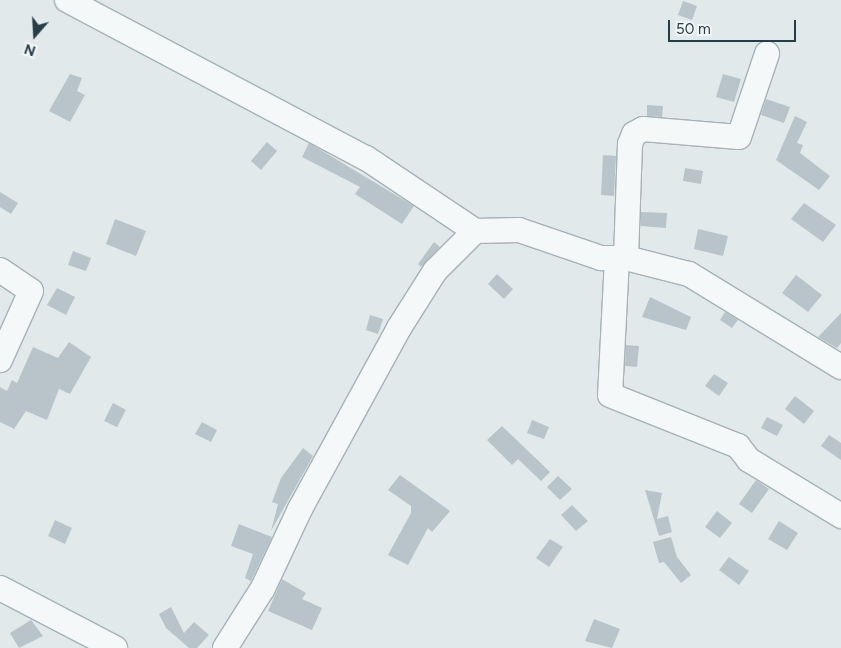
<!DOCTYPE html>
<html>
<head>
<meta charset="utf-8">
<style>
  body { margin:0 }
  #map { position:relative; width:841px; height:648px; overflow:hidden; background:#e1e9eb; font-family:Figtree,sans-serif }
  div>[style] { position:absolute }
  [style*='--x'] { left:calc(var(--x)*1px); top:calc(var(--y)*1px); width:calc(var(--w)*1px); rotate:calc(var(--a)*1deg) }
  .building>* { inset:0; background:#b8c4ca }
  .roads { filter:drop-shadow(1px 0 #a6b2b6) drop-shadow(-1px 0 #a6b2b6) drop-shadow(0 1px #a6b2b6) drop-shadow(0 -1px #a6b2b6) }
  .minor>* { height:24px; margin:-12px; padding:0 12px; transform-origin:12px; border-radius:12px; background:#f5f8f9 }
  span { translate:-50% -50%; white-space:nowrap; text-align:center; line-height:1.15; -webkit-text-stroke:5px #f1f7f8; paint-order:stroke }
  .north { position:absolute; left:10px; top:10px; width:50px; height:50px; -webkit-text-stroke:4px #f1f7f8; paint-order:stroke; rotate:199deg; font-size:14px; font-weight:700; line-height:20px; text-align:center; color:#283c45 }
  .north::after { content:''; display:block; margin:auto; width:18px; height:22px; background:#283c45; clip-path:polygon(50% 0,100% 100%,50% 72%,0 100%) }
  .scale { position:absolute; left:668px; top:20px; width:128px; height:22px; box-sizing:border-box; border:2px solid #283c45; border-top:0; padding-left:6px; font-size:15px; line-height:18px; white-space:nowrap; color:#283c45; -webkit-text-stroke:4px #f1f7f8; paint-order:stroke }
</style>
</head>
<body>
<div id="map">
  <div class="building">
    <div style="clip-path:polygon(683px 1px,697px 6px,692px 20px,678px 15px)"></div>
    <div style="clip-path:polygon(70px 74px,82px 78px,77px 91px,85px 95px,70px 122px,49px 111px)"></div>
    <div style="clip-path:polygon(723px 74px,741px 79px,734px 102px,716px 97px)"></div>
    <div style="clip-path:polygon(766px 99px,790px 107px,784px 123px,761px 115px)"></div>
    <div style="clip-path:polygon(647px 105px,663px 106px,662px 117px,647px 116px)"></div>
    <div style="clip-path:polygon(795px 116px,807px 122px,797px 143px,803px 145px,800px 153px,830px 176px,819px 190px,776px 160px)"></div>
    <div style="clip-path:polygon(267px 142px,277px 151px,261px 170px,251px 161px)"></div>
    <div style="clip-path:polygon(309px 143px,414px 206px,402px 224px,355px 194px,360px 187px,302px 157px)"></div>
    <div style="clip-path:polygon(603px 155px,616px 156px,614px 196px,601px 195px)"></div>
    <div style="clip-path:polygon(685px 168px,703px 171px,701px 184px,683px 181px)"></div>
    <div style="clip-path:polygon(0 192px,18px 203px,11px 214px,0 207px)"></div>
    <div style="clip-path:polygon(804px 203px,836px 225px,823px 242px,791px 219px)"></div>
    <div style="clip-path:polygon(641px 212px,667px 213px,666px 228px,641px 226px)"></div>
    <div style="clip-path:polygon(115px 219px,146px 231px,136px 256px,106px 244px)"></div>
    <div style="clip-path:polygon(698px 229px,728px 236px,723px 256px,694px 249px)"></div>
    <div style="clip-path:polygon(434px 242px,440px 247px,421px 267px,418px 264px)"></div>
    <div style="clip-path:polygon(73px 251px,91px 258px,86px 271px,68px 265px)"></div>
    <div style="clip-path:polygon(497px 274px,513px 289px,504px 299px,488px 284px)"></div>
    <div style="clip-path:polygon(796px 275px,822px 295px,808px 312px,782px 293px)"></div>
    <div style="clip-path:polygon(57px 288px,75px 297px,66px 315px,47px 305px)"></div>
    <div style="clip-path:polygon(650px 297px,691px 317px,686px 330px,642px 317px)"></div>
    <div style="clip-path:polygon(725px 312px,738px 320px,732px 328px,720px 320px)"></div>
    <div style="clip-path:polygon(841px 313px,841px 343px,837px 348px,818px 337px)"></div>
    <div style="clip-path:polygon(370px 315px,383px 319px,378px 334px,366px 330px)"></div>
    <div style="clip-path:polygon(69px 342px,91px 357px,70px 394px,59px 389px,47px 420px,26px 411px,14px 429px,0 422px,0 387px,7px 391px,12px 380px,17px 383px,33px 347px,58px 358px)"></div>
    <div style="clip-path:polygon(626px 345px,639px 346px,637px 367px,625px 366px)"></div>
    <div style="clip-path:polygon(714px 374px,728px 383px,719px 396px,705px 386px)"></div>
    <div style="clip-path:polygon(795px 396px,814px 411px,804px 424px,785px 409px)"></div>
    <div style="clip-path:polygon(113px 403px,126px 410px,117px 427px,104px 421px)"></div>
    <div style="clip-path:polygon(767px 417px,783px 425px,777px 436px,761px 428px)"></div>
    <div style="clip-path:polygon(532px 420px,549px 427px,544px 439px,527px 433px)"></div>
    <div style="clip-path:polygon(202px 422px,217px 430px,211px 442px,195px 434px)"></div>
    <div style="clip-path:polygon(502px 426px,550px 472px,541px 481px,518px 459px,512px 465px,487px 440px)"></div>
    <div style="clip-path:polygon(829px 435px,841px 443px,841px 460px,821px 446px)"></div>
    <div style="clip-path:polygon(303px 448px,313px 456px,271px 531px,278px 504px,272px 502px,281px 478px)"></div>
    <div style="clip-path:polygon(400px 475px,450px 511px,432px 532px,428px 528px,408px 565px,388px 555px,411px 513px,411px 506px,388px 490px)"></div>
    <div style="clip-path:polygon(558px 476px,572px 489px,560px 500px,547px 487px)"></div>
    <div style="clip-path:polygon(756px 480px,769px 489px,752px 513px,739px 504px)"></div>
    <div style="clip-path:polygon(645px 490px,662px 493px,657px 519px,668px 516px,672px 532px,659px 536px)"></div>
    <div style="clip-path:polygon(572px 505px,588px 521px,576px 531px,561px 515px)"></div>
    <div style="clip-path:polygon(717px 511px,732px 523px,720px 538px,705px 527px)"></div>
    <div style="clip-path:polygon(55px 520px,72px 528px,65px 544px,48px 536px)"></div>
    <div style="clip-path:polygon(779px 521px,798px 533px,787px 550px,768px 539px)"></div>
    <div style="clip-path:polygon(239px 524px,272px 537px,251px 581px,245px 578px,253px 554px,231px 546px)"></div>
    <div style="clip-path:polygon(671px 537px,677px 557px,691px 575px,681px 583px,664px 562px,659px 563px,653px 542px)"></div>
    <div style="clip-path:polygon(550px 539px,563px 547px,549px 567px,536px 558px)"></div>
    <div style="clip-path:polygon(729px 557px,749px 571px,739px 585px,719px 570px)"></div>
    <div style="clip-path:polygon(282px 579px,306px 593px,302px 599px,322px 608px,312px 630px,268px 611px)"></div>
    <div style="clip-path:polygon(171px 607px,184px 633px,194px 622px,209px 635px,197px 648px,189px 648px,166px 628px,159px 614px)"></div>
    <div style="clip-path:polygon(594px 619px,620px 629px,612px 648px,585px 641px)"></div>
    <div style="clip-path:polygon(31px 620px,43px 636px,19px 648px,10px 633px)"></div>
  </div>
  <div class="roads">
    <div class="minor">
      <div style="--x:67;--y:0;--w:338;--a:27.9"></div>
      <div style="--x:366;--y:158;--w:131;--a:33.8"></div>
      <div style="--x:617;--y:258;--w:137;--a:92.9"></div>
      <div style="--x:610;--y:395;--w:138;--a:21.7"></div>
      <div style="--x:738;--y:446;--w:18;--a:52"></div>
      <div style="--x:749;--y:460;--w:108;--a:31.3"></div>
      <div style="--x:626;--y:258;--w:114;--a:-88"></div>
      <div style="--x:630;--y:144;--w:11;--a:-68"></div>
      <div style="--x:634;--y:134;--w:10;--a:-29"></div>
      <div style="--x:643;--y:129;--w:96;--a:4.8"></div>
      <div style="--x:739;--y:137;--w:88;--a:-71.4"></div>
      <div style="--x:0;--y:270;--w:37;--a:34"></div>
      <div style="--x:31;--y:291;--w:76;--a:114.2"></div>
      <div style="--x:0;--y:588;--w:130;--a:27.6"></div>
      <div style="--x:225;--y:648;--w:71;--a:-57.7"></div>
      <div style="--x:263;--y:588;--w:87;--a:-64.9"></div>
      <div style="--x:300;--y:509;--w:206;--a:-61.3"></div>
      <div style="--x:399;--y:328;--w:67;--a:-57.7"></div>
      <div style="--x:435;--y:271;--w:57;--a:-45"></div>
      <div style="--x:475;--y:231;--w:44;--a:-1.3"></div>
      <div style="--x:519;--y:230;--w:87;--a:18.9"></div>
      <div style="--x:601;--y:258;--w:25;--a:0"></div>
      <div style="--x:626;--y:258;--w:65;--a:14.3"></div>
      <div style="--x:689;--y:274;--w:178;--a:31.5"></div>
    </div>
  </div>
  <div class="north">N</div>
  <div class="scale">50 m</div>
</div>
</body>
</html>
